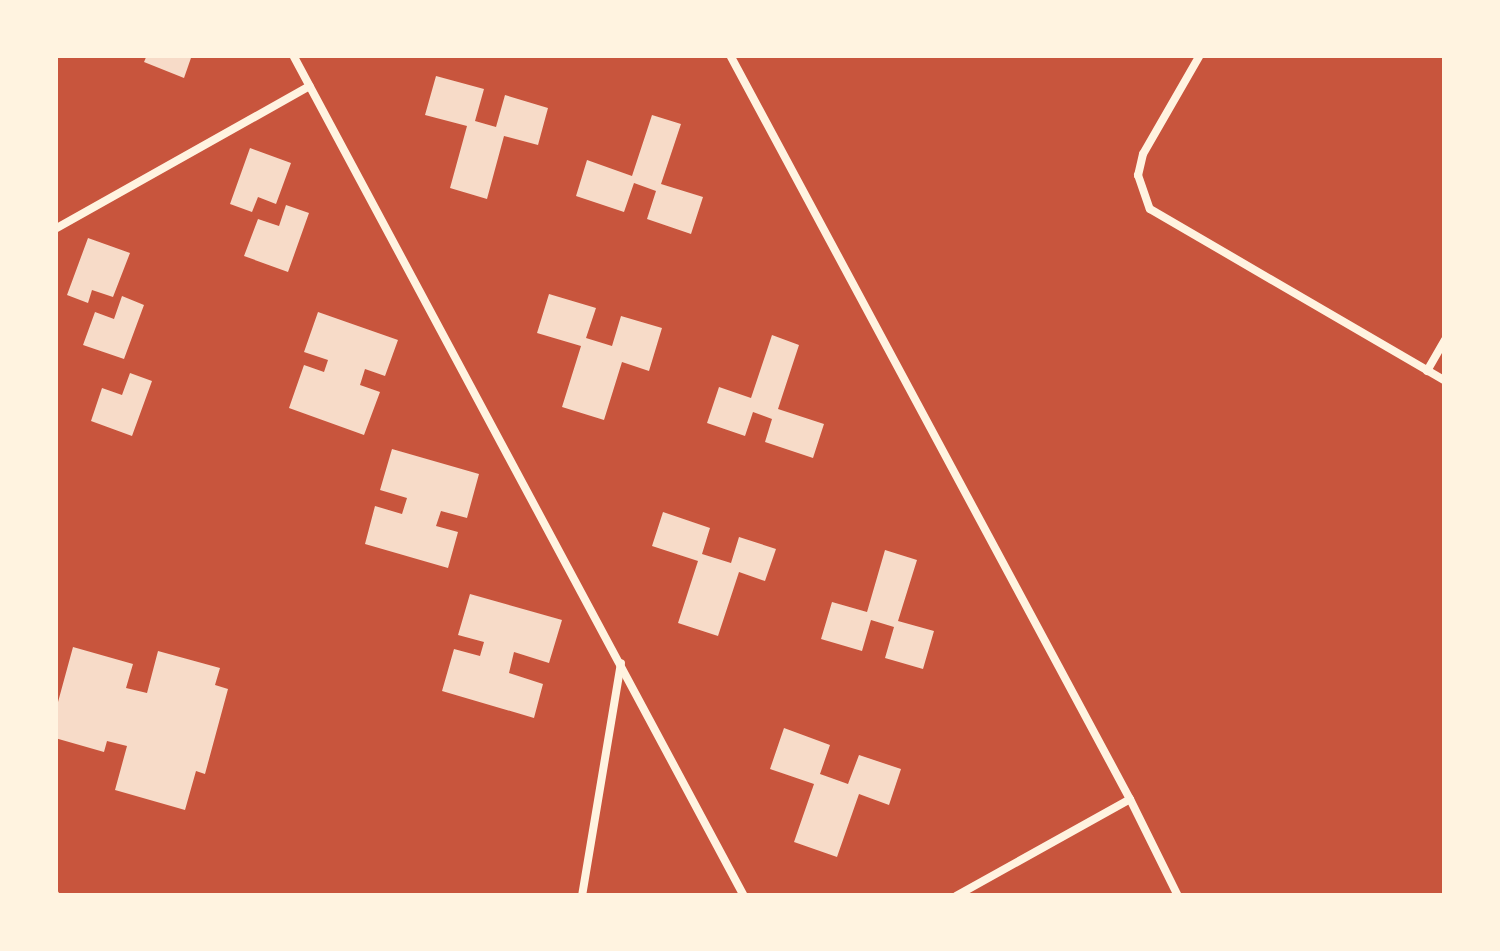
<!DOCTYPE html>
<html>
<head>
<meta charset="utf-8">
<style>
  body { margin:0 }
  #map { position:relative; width:1500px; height:951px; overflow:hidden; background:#c8553d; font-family:Georgia,serif }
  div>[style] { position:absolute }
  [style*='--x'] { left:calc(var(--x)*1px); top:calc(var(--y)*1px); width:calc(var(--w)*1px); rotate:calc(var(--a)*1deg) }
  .building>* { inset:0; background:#f7dbc8 }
  .service>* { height:8px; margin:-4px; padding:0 4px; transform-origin:4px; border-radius:4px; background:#fff3e0 }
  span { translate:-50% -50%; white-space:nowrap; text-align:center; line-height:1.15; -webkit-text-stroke:10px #fff3e0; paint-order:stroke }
  .frame { position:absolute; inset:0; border:58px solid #fff3e0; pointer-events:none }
</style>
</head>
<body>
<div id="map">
  <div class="building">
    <div style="clip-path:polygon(147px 55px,192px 55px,184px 78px,144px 62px)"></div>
    <div style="clip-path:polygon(436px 76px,484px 89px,475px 121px,496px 127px,505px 95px,548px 108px,538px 145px,504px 136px,487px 199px,450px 188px,467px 126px,425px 115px)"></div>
    <div style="clip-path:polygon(652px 115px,681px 124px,661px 184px,703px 197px,691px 234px,647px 219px,656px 191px,634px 183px,624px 212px,576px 196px,587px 160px,632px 176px)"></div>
    <div style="clip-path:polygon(250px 148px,291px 163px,276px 204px,258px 197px,252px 212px,230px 204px)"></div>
    <div style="clip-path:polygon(286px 205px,309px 213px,288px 272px,244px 256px,258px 219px,279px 226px)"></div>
    <div style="clip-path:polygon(88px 238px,130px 253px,113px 297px,92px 290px,88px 303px,67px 295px)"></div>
    <div style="clip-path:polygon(549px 294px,596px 308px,586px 338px,612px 346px,621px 316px,662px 328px,649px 371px,622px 362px,604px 420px,562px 407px,581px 346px,537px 333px)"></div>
    <div style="clip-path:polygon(122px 296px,144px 305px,124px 359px,83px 345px,95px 312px,114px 319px)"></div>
    <div style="clip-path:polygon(318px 312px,398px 340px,385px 376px,365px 369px,360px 385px,380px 392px,364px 435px,289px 408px,304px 365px,324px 372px,328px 360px,304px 352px)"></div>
    <div style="clip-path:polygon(772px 335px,799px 345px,778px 409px,824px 424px,813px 458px,765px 442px,772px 419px,753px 412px,745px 436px,707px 423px,719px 387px,751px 398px)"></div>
    <div style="clip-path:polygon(130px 373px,152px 381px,132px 436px,91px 421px,102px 388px,122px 395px)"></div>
    <div style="clip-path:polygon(392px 449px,479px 474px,467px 518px,441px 511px,436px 526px,458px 532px,448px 568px,365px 544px,375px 506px,402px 514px,407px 498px,380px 490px)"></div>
    <div style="clip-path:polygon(663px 512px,710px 528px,702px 554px,731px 563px,739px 537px,776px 549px,765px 581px,739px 572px,718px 636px,678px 623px,698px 561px,652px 546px)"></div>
    <div style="clip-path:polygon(885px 550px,917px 560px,898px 621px,934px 631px,923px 669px,885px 658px,894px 627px,871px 620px,862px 651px,821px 639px,832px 602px,867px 612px)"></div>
    <div style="clip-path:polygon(470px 594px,562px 620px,549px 663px,514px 652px,509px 673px,543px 684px,534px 718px,442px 691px,454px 649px,480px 656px,484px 642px,458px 635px)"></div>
    <div style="clip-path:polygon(73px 647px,133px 664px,126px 688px,147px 693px,158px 651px,220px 668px,215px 685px,228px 689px,205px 774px,196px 771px,185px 810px,115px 790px,127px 746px,107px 741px,104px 752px,55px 738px,55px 713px)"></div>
    <div style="clip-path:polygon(784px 728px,830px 745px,820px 774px,848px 784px,859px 755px,901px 769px,889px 805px,859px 794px,837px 857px,794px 842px,814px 784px,770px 769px)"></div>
  </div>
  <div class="service">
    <div style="--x:293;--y:55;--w:954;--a:61.8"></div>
    <div style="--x:730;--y:55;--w:845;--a:61.74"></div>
    <div style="--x:1130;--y:799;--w:108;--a:63.7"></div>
    <div style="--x:1200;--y:55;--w:114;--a:119.9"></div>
    <div style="--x:1143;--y:154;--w:22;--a:103"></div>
    <div style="--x:1138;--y:175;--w:36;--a:71"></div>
    <div style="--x:1150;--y:209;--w:341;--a:30.2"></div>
    <div style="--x:55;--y:229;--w:292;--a:-29.3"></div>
    <div style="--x:1427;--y:371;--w:36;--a:-60"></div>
    <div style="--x:55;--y:894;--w:2;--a:63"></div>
    <div style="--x:582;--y:896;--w:236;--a:-80.5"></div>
    <div style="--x:956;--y:896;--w:199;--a:-29.1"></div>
  </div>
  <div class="frame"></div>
</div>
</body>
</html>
